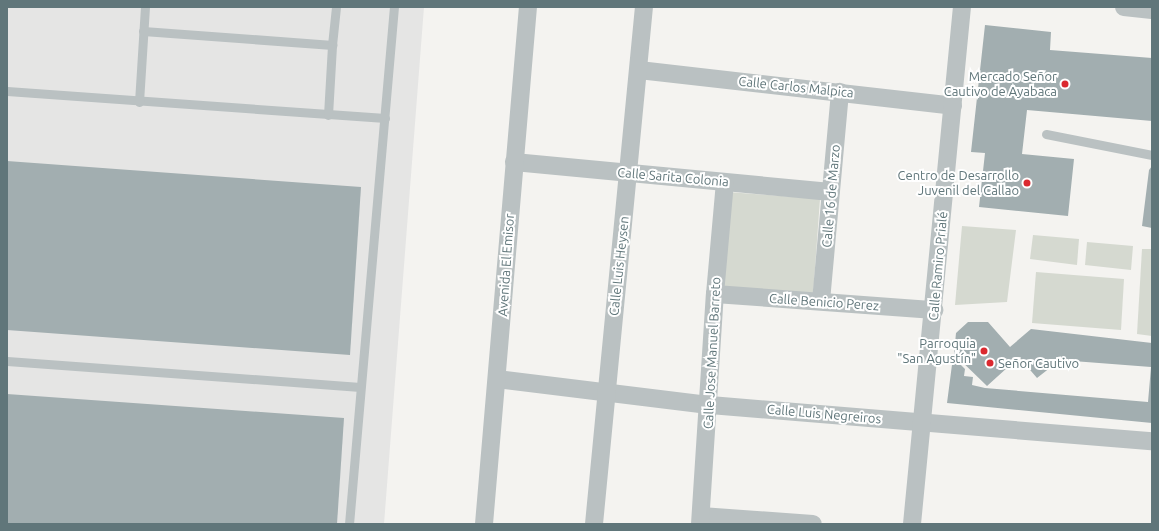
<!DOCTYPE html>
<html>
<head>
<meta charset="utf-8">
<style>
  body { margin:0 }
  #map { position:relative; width:1159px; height:531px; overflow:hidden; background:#f4f3f0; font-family:Ubuntu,sans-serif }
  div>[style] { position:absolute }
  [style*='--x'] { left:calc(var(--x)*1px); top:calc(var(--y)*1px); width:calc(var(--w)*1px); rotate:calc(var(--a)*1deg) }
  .built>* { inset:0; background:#e5e5e4 }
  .green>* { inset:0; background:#d5d9d0 }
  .building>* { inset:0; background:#a2aeb0 }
  .service>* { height:9px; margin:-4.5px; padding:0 4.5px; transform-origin:4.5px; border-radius:4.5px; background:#bac1c2 }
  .minor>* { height:18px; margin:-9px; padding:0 9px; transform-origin:9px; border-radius:9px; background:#bac1c2 }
  .dots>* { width:11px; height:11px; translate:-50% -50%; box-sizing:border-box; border:2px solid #fff; border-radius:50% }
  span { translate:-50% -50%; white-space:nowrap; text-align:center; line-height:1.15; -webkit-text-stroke:4px #fff; paint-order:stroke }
  .poi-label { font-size:13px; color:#60767a }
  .right { translate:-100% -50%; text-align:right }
  .left { translate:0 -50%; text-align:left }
  .street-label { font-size:13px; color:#60767a }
  .frame { position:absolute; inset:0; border:8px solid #60767a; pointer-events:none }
</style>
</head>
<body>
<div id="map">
  <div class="built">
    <div style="clip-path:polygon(7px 7px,424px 7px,384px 524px,7px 524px)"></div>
  </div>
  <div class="green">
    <div style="clip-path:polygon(728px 192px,820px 199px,813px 296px,719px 289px)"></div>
    <div style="clip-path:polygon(962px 226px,1016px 230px,1007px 302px,955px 305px)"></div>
    <div style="clip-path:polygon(1033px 235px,1079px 239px,1077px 265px,1030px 259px)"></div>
    <div style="clip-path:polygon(1087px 242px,1133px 246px,1131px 270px,1085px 265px)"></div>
    <div style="clip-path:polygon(1142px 249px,1152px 249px,1152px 336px,1137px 334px)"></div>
    <div style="clip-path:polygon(1036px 272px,1124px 279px,1121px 330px,1032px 323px)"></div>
  </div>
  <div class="building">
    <div style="clip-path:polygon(985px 25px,1051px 32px,1050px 50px,1152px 58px,1152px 121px,1027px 110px,1022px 154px,1074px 159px,1068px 216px,979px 207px,985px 153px,971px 152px)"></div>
    <div style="clip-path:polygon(7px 161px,361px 187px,350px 355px,7px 330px)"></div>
    <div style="clip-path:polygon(1152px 166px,1152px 228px,1142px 226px,1149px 170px)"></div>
    <div style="clip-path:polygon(968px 322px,988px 322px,1010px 347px,1031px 329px,1152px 343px,1152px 423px,947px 403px,953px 357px,965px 369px,964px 376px,973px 377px,972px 385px,985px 388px,1148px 402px,1151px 367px,1060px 360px,1037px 378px,1019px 357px,987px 386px,954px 354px,956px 333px)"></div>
    <div style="clip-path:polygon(7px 394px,344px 418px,337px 524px,7px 524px)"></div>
  </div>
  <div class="service">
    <div style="--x:143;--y:31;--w:190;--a:4.2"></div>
    <div style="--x:332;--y:45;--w:38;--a:-84"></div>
    <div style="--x:7;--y:91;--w:379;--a:4.1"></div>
    <div style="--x:139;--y:102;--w:95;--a:-86.4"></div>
    <div style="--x:328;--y:115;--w:70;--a:-86.7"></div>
    <div style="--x:1046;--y:134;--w:108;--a:11.2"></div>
    <div style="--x:7;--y:361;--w:354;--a:4.2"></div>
    <div style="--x:349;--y:524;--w:519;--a:-85.03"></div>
  </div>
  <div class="minor">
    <div style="--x:1124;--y:7;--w:28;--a:6"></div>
    <div style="--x:639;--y:70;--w:316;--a:6.5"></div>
    <div style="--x:514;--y:162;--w:318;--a:5.4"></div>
    <div style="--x:715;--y:294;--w:220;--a:4.2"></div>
    <div style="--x:821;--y:301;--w:210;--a:-84.8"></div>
    <div style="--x:497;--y:379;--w:215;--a:7"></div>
    <div style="--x:710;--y:405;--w:443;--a:4.7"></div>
    <div style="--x:701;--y:516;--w:112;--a:4.1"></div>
    <div style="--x:484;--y:524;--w:519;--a:-85.14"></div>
    <div style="--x:594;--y:524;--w:519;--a:-84.48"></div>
    <div style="--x:700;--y:524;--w:230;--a:-86.3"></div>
    <div style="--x:715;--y:294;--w:112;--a:-84.9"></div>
    <div style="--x:912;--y:524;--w:519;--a:-84.48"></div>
  </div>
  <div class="dots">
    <div style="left:1065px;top:84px;background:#db292f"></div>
    <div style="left:1027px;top:183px;background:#db292f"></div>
    <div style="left:984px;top:351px;background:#db292f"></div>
    <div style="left:990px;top:363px;background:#db292f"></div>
  </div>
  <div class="poi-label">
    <span class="right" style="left:1057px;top:84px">Mercado Señor<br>Cautivo de Ayabaca</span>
    <span class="right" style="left:1019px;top:183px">Centro de Desarrollo<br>Juvenil del Callao</span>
    <span class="right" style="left:976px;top:351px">Parroquia<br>"San Agustín"</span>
    <span class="left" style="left:998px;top:363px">Señor Cautivo</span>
  </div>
  <div class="street-label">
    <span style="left:796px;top:87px;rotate:6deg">Calle Carlos Malpica</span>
    <span style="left:673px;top:177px;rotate:5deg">Calle Sarita Colonia</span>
    <span style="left:831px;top:196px;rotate:-85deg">Calle 16 de Marzo</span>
    <span style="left:506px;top:265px;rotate:-86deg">Avenida El Emisor</span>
    <span style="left:619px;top:266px;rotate:-84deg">Calle Luis Heysen</span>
    <span style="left:938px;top:266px;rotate:-85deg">Calle Ramiro Prialé</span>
    <span style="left:824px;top:302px;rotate:4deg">Calle Benicio Perez</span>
    <span style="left:712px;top:353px;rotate:-87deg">Calle Jose Manuel Barreto</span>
    <span style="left:824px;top:414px;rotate:5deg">Calle Luis Negreiros</span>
  </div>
  <div class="frame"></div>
</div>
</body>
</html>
